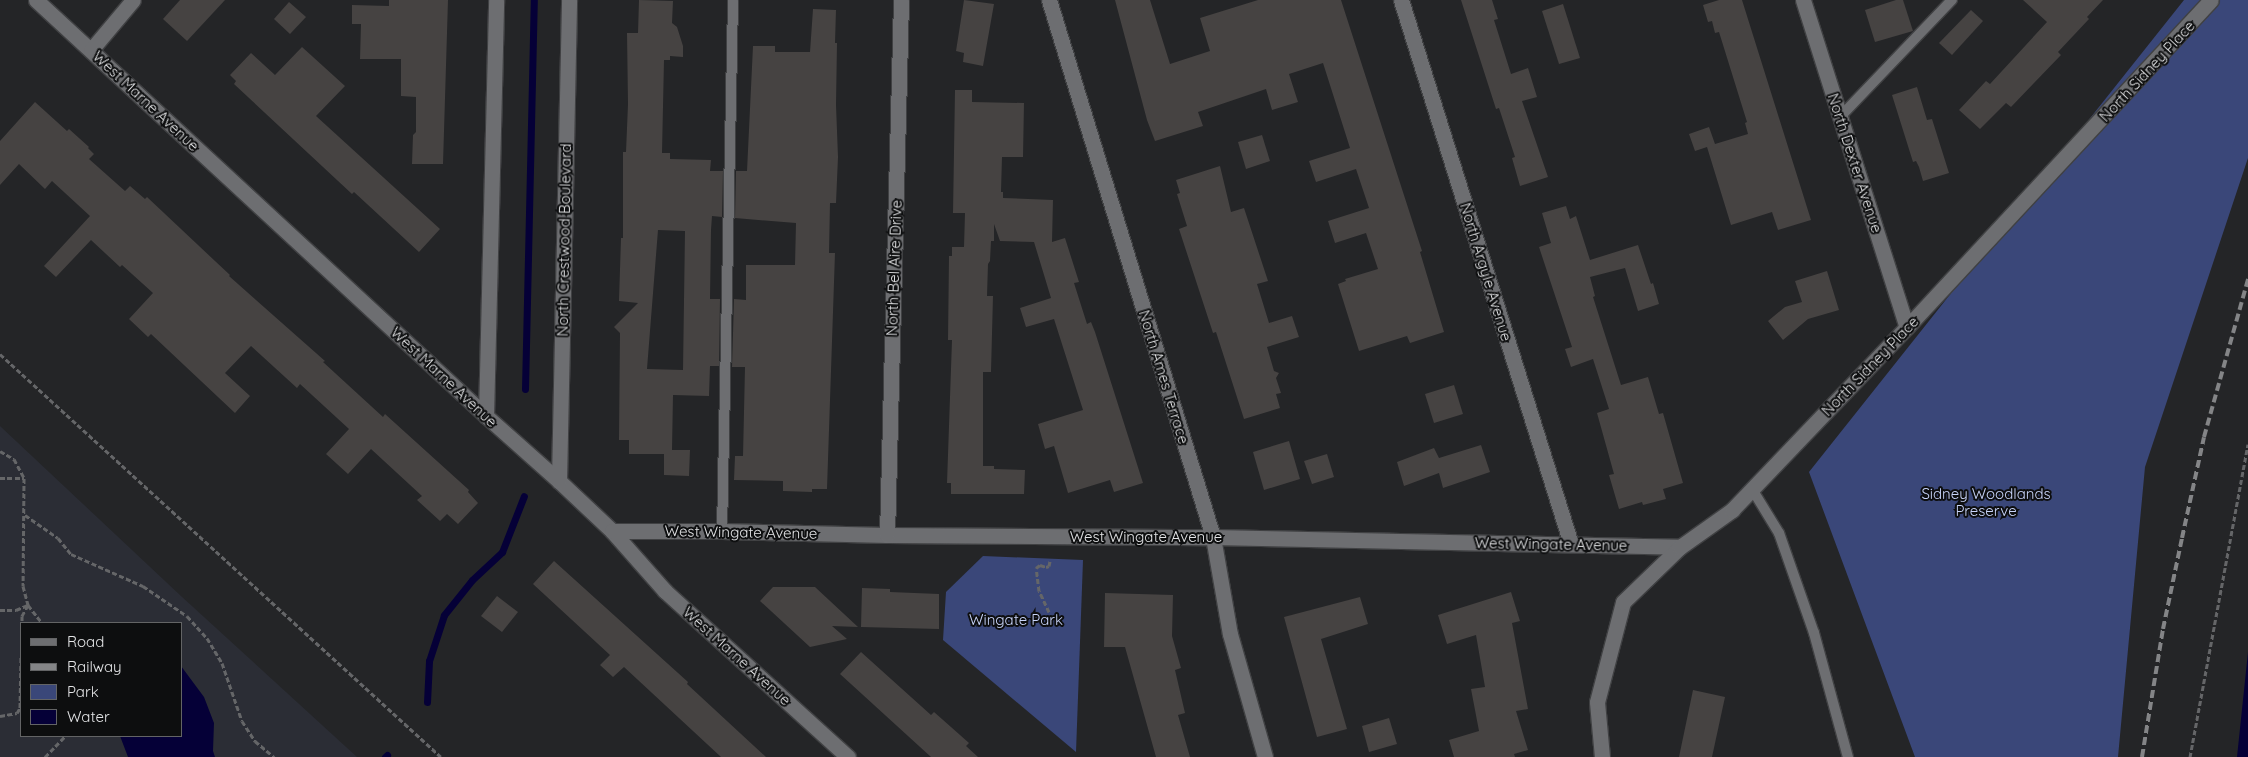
<!DOCTYPE html>
<html>
<head>
<meta charset="utf-8">
<style>
  body { margin:0 }
  #map { position:relative; width:2248px; height:757px; overflow:hidden; background:#242527; font-family:Quicksand,sans-serif }
  div>[style] { position:absolute }
  [style*='--x'] { left:calc(var(--x)*1px); top:calc(var(--y)*1px); width:calc(var(--w)*1px); rotate:calc(var(--a)*1deg) }
  .built>* { inset:0; background:#2b2d35 }
  .green>* { inset:0; background:#3a4779 }
  .water>* { inset:0; background:#050037 }
  .stream>* { height:7px; margin:-3.5px; padding:0 3.5px; transform-origin:3.5px; border-radius:3.5px; background:#050037 }
  .building>* { inset:0; background:#464342 }
  .path>* { height:3px; margin-top:-1.5px; transform-origin:0; background:repeating-linear-gradient(90deg,#656668 0 5px,transparent 0 7.5px) }
  .roads { filter:drop-shadow(1px 0 #404143) drop-shadow(-1px 0 #404143) drop-shadow(0 1px #404143) drop-shadow(0 -1px #404143) }
  .lane>* { height:10px; margin:-5px; padding:0 5px; transform-origin:5px; border-radius:5px; background:#6d6e71 }
  .street>* { height:15px; margin:-7.5px; padding:0 7.5px; transform-origin:7.5px; border-radius:7.5px; background:#6d6e71 }
  .rail>* { height:4px; margin-top:-2px; transform-origin:0; background:repeating-linear-gradient(90deg,#848587 0 8px,transparent 0 12px) }
  span { translate:-50% -50%; white-space:nowrap; text-align:center; line-height:1.15; -webkit-text-stroke:4px #0d0e0f; paint-order:stroke }
  .street-label { font-size:15px; color:#e3e4e6 }
  .park-label { font-size:15px; color:#c9d5fa }
  .legend { position:absolute; left:20px; top:622px; width:162px; height:115px; box-sizing:border-box; background:#0d0e0f; border:1px solid #636465; margin:0; padding:6px 9px; list-style:none; font-size:15px; color:#e3e4e6 }
  .legend li { display:flex; align-items:center; gap:10px; height:25px }
  .legend b { width:25px; border:1px solid #636465 }
</style>
</head>
<body>
<div id="map">
  <div class="built">
    <div style="clip-path:polygon(evenodd,0 426px,181px 596px,357px 757px,0 757px,0 426px,21px 623px,181px 623px,181px 736px,21px 736px,21px 623px)"></div>
  </div>
  <div class="green">
    <div style="clip-path:polygon(2184px 0,2248px 0,2248px 158px,2145px 467px,2118px 757px,1915px 757px,1809px 472px)"></div>
    <div style="clip-path:polygon(983px 556px,1083px 560px,1076px 752px,943px 640px,946px 592px)"></div>
  </div>
  <div class="water">
    <div style="clip-path:polygon(2248px 652px,2248px 757px,2237px 757px)"></div>
    <div style="clip-path:polygon(181px 666px,204px 697px,214px 723px,213px 751px,215px 757px,128px 757px,120px 736px,181px 736px)"></div>
  </div>
  <div class="stream">
    <div style="--x:525;--y:389;--w:389;--a:-88.7"></div>
    <div style="--x:427;--y:702;--w:41;--a:-87.2"></div>
    <div style="--x:429;--y:661;--w:48;--a:-71.9"></div>
    <div style="--x:444;--y:615;--w:45;--a:-51.3"></div>
    <div style="--x:472;--y:580;--w:41;--a:-43"></div>
    <div style="--x:502;--y:552;--w:60;--a:-68.6"></div>
    <div style="--x:385;--y:757;--w:3;--a:-45"></div>
  </div>
  <div class="building">
    <div style="clip-path:polygon(180px 0,225px 0,187px 41px,163px 19px)"></div>
    <div style="clip-path:polygon(389px 0,448px 0,443px 164px,412px 164px,413px 135px,416px 132px,416px 97px,401px 96px,401px 59px,360px 59px,361px 24px,352px 24px,352px 5px,389px 6px)"></div>
    <div style="clip-path:polygon(evenodd,639px 0,673px 1px,672px 23px,677px 27px,683px 46px,683px 57px,670px 56px,670px 60px,664px 60px,662px 153px,670px 153px,670px 159px,711px 160px,710px 171px,723px 171px,722px 217px,712px 216px,711px 230px,710px 299px,720px 299px,719px 366px,710px 366px,709px 396px,673px 395px,672px 450px,690px 450px,689px 476px,664px 475px,664px 454px,629px 454px,629px 440px,619px 440px,620px 333px,614px 327px,638px 303px,619px 301px,621px 238px,623px 238px,623px 152px,626px 152px,628px 104px,627px 33px,638px 33px,639px 0,658px 230px,685px 231px,683px 370px,647px 369px,658px 230px)"></div>
    <div style="clip-path:polygon(964px 0,994px 4px,983px 66px,963px 62px,964px 53px,956px 51px)"></div>
    <div style="clip-path:polygon(1115px 0,1150px 0,1170px 64px,1210px 51px,1200px 18px,1258px 0,1341px 0,1422px 251px,1420px 252px,1444px 332px,1410px 343px,1407px 336px,1359px 351px,1338px 284px,1346px 281px,1345px 279px,1378px 269px,1366px 233px,1335px 243px,1328px 221px,1369px 208px,1356px 169px,1316px 182px,1309px 161px,1350px 148px,1323px 63px,1289px 74px,1298px 102px,1272px 110px,1266px 89px,1198px 112px,1203px 126px,1155px 141px,1147px 120px)"></div>
    <div style="clip-path:polygon(1461px 0,1492px 0,1498px 19px,1494px 20px,1511px 74px,1528px 68px,1537px 97px,1522px 101px,1548px 177px,1520px 186px,1512px 158px,1515px 157px,1499px 108px,1496px 109px)"></div>
    <div style="clip-path:polygon(1719px 0,1742px 0,1811px 220px,1778px 230px,1772px 212px,1731px 225px,1707px 147px,1695px 151px,1689px 134px,1709px 127px,1715px 144px,1748px 134px,1745px 123px,1747px 122px,1719px 32px,1715px 33px,1712px 21px,1708px 22px,1703px 5px)"></div>
    <div style="clip-path:polygon(1896px 0,1903px 0,1913px 31px,1875px 42px,1865px 10px)"></div>
    <div style="clip-path:polygon(2023px 0,2103px 0,2087px 17px,2089px 19px,2058px 52px,2061px 55px,2034px 83px,2011px 107px,2006px 103px,1980px 129px,1959px 110px,1986px 81px,1990px 84px,2047px 22px)"></div>
    <div style="clip-path:polygon(289px 2px,306px 17px,290px 34px,274px 19px)"></div>
    <div style="clip-path:polygon(1563px 4px,1580px 58px,1559px 64px,1542px 11px)"></div>
    <div style="clip-path:polygon(813px 9px,836px 10px,835px 43px,837px 43px,836px 105px,838px 157px,836px 203px,830px 203px,829px 253px,835px 253px,827px 489px,812px 489px,812px 492px,783px 491px,783px 481px,734px 480px,735px 456px,743px 456px,745px 367px,732px 367px,734px 299px,746px 300px,746px 265px,795px 265px,796px 223px,735px 218px,736px 171px,747px 171px,753px 46px,775px 46px,775px 52px,810px 52px)"></div>
    <div style="clip-path:polygon(1971px 10px,1983px 21px,1952px 55px,1939px 43px)"></div>
    <div style="clip-path:polygon(302px 47px,345px 86px,316px 116px,440px 229px,419px 252px,354px 192px,352px 194px,234px 84px,236px 81px,230px 75px,251px 53px,275px 75px)"></div>
    <div style="clip-path:polygon(1917px 87px,1927px 120px,1932px 119px,1949px 173px,1923px 181px,1919px 167px,1916px 161px,1913px 162px,1892px 95px)"></div>
    <div style="clip-path:polygon(955px 90px,972px 90px,972px 102px,1024px 103px,1023px 157px,1002px 157px,1001px 192px,1003px 192px,1003px 198px,1053px 200px,1052px 242px,1065px 238px,1079px 282px,1074px 283px,1087px 324px,1091px 322px,1095px 332px,1143px 483px,1114px 492px,1110px 480px,1068px 493px,1054px 446px,1045px 449px,1038px 424px,1083px 410px,1054px 319px,1026px 327px,1020px 308px,1051px 298px,1034px 242px,1000px 241px,994px 224px,994px 241px,991px 241px,990px 261px,988px 264px,987px 296px,993px 296px,991px 372px,983px 372px,983px 466px,994px 466px,994px 469px,1025px 470px,1024px 494px,951px 494px,951px 483px,947px 483px,952px 340px,948px 340px,949px 256px,952px 256px,952px 247px,964px 247px,965px 213px,953px 213px)"></div>
    <div style="clip-path:polygon(35px 102px,67px 131px,69px 129px,89px 147px,88px 148px,94px 154px,89px 159px,125px 191px,130px 186px,145px 199px,147px 197px,215px 261px,230px 275px,229px 276px,325px 361px,323px 362px,383px 417px,385px 414px,469px 490px,468px 492px,478px 503px,458px 524px,447px 514px,440px 521px,417px 500px,422px 496px,371px 449px,348px 474px,326px 454px,349px 429px,300px 384px,297px 388px,251px 346px,225px 373px,250px 396px,235px 413px,151px 334px,148px 337px,129px 319px,153px 293px,122px 265px,120px 267px,91px 240px,56px 277px,44px 266px,90px 216px,52px 181px,45px 189px,19px 164px,0 185px,0 141px)"></div>
    <div style="clip-path:polygon(1262px 135px,1270px 161px,1246px 169px,1238px 142px)"></div>
    <div style="clip-path:polygon(1220px 166px,1231px 212px,1244px 208px,1268px 281px,1257px 284px,1269px 323px,1292px 316px,1299px 337px,1267px 347px,1274px 371px,1279px 373px,1276px 378px,1281px 393px,1276px 394px,1280px 408px,1244px 419px,1216px 332px,1213px 333px,1179px 229px,1187px 226px,1177px 194px,1180px 193px,1176px 180px)"></div>
    <div style="clip-path:polygon(1566px 206px,1570px 219px,1576px 216px,1590px 260px,1638px 245px,1651px 284px,1653px 283px,1659px 304px,1638px 311px,1625px 268px,1590px 277px,1595px 296px,1593px 297px,1621px 385px,1648px 377px,1659px 414px,1663px 413px,1683px 483px,1663px 489px,1666px 499px,1643px 505px,1642px 502px,1619px 509px,1609px 475px,1614px 474px,1597px 413px,1609px 409px,1593px 359px,1571px 367px,1565px 349px,1572px 347px,1539px 247px,1551px 243px,1542px 213px)"></div>
    <div style="clip-path:polygon(1827px 271px,1839px 310px,1808px 319px,1783px 340px,1768px 321px,1785px 307px,1802px 302px,1795px 281px)"></div>
    <div style="clip-path:polygon(1454px 385px,1463px 414px,1434px 423px,1425px 394px)"></div>
    <div style="clip-path:polygon(1289px 441px,1300px 479px,1264px 490px,1253px 452px)"></div>
    <div style="clip-path:polygon(1481px 445px,1490px 472px,1443px 488px,1439px 473px,1404px 486px,1397px 462px,1434px 448px,1439px 458px)"></div>
    <div style="clip-path:polygon(1327px 454px,1334px 477px,1312px 484px,1304px 461px)"></div>
    <div style="clip-path:polygon(554px 561px,688px 682px,687px 684px,766px 757px,721px 757px,624px 667px,613px 677px,600px 665px,610px 655px,533px 584px)"></div>
    <div style="clip-path:polygon(773px 587px,815px 587px,858px 627px,832px 626px,847px 639px,810px 647px,760px 601px)"></div>
    <div style="clip-path:polygon(862px 588px,890px 589px,890px 592px,939px 594px,939px 629px,861px 627px)"></div>
    <div style="clip-path:polygon(1511px 592px,1520px 621px,1512px 623px,1528px 709px,1516px 711px,1528px 750px,1514px 754px,1515px 757px,1454px 757px,1449px 740px,1479px 731px,1471px 689px,1485px 687px,1476px 635px,1447px 644px,1438px 615px)"></div>
    <div style="clip-path:polygon(1105px 593px,1173px 595px,1172px 636px,1181px 668px,1175px 670px,1185px 713px,1178px 715px,1190px 757px,1156px 757px,1125px 647px,1104px 647px)"></div>
    <div style="clip-path:polygon(497px 596px,518px 612px,502px 632px,481px 616px)"></div>
    <div style="clip-path:polygon(1360px 597px,1368px 624px,1321px 639px,1347px 729px,1317px 737px,1284px 617px)"></div>
    <div style="clip-path:polygon(861px 652px,931px 715px,934px 712px,951px 727px,969px 743px,966px 746px,978px 757px,931px 757px,840px 674px)"></div>
    <div style="clip-path:polygon(1693px 690px,1725px 697px,1712px 757px,1679px 757px)"></div>
    <div style="clip-path:polygon(1389px 718px,1397px 744px,1369px 752px,1362px 726px)"></div>
  </div>
  <div class="path">
    <div style="--x:0;--y:354;--w:597;--a:42.42"></div>
    <div style="--x:0;--y:451;--w:16;--a:30"></div>
    <div style="--x:14;--y:459;--w:21;--a:62"></div>
    <div style="--x:24;--y:478;--w:108;--a:90.5"></div>
    <div style="--x:23;--y:586;--w:20;--a:75"></div>
    <div style="--x:28;--y:605;--w:13;--a:119"></div>
    <div style="--x:22;--y:616;--w:7;--a:90"></div>
    <div style="--x:0;--y:478;--w:24;--a:0"></div>
    <div style="--x:25;--y:515;--w:40;--a:34.9"></div>
    <div style="--x:58;--y:538;--w:21;--a:51"></div>
    <div style="--x:71;--y:554;--w:79;--a:24"></div>
    <div style="--x:143;--y:586;--w:53;--a:34.3"></div>
    <div style="--x:187;--y:616;--w:30;--a:48"></div>
    <div style="--x:207;--y:638;--w:29;--a:59"></div>
    <div style="--x:222;--y:663;--w:61;--a:71"></div>
    <div style="--x:242;--y:721;--w:24;--a:57"></div>
    <div style="--x:255;--y:741;--w:25;--a:40"></div>
    <div style="--x:0;--y:610;--w:16;--a:0"></div>
    <div style="--x:16;--y:610;--w:13;--a:-23"></div>
    <div style="--x:28;--y:605;--w:23;--a:52"></div>
    <div style="--x:1049;--y:612;--w:23;--a:-115"></div>
    <div style="--x:1039;--y:591;--w:23;--a:-97"></div>
    <div style="--x:1036;--y:568;--w:5;--a:-37"></div>
    <div style="--x:1040;--y:565;--w:6;--a:18"></div>
    <div style="--x:1046;--y:567;--w:3;--a:-18"></div>
    <div style="--x:1049;--y:566;--w:5;--a:-79"></div>
    <div style="--x:0;--y:716;--w:17;--a:-10"></div>
    <div style="--x:17;--y:713;--w:6;--a:-59"></div>
    <div style="--x:20;--y:708;--w:52;--a:-88.9"></div>
    <div style="--x:45;--y:757;--w:29;--a:-46"></div>
    <div style="--x:2190;--y:757;--w:318;--a:-79.5"></div>
  </div>
  <div class="roads">
    <div class="lane">
      <div style="--x:1840;--y:117;--w:162;--a:-46.3"></div>
      <div style="--x:1752;--y:489;--w:52;--a:58.5"></div>
      <div style="--x:1779;--y:533;--w:106;--a:70.7"></div>
      <div style="--x:1814;--y:633;--w:129;--a:74.7"></div>
      <div style="--x:722;--y:531;--w:531;--a:-88.81"></div>
    </div>
    <div class="street">
      <div style="--x:36;--y:0;--w:613;--a:42.75"></div>
      <div style="--x:486;--y:416;--w:98;--a:41.7"></div>
      <div style="--x:559;--y:481;--w:73;--a:43.3"></div>
      <div style="--x:612;--y:531;--w:80;--a:48.5"></div>
      <div style="--x:665;--y:591;--w:247;--a:42.2"></div>
      <div style="--x:1049;--y:0;--w:561;--a:73.02"></div>
      <div style="--x:1213;--y:537;--w:98;--a:80.1"></div>
      <div style="--x:1230;--y:634;--w:128;--a:74.1"></div>
      <div style="--x:1401;--y:0;--w:570;--a:72.65"></div>
      <div style="--x:1803;--y:0;--w:343;--a:72.4"></div>
      <div style="--x:91;--y:50;--w:65;--a:-50"></div>
      <div style="--x:486;--y:416;--w:416;--a:-88.6"></div>
      <div style="--x:559;--y:481;--w:481;--a:-88.8"></div>
      <div style="--x:612;--y:531;--w:110;--a:0"></div>
      <div style="--x:722;--y:531;--w:165;--a:1.4"></div>
      <div style="--x:887;--y:535;--w:326;--a:0.4"></div>
      <div style="--x:1213;--y:537;--w:467;--a:1.2"></div>
      <div style="--x:887;--y:535;--w:535;--a:-88.5"></div>
      <div style="--x:1602;--y:757;--w:55;--a:-95.2"></div>
      <div style="--x:1597;--y:702;--w:103;--a:-75.4"></div>
      <div style="--x:1623;--y:602;--w:79;--a:-44"></div>
      <div style="--x:1680;--y:547;--w:64;--a:-35.4"></div>
      <div style="--x:1732;--y:510;--w:253;--a:-46.3"></div>
      <div style="--x:1907;--y:327;--w:446;--a:-47.1"></div>
    </div>
  </div>
  <div class="rail">
    <div style="--x:2142;--y:757;--w:130;--a:-80.7"></div>
    <div style="--x:2163;--y:629;--w:93;--a:-78.2"></div>
    <div style="--x:2182;--y:538;--w:103;--a:-77.7"></div>
    <div style="--x:2204;--y:437;--w:164;--a:-74.4"></div>
  </div>
  <div class="street-label">
    <span style="left:2147px;top:71px;rotate:-47deg">North Sidney Place</span>
    <span style="left:146px;top:101px;rotate:43deg">West Marne Avenue</span>
    <span style="left:1855px;top:163px;rotate:72deg">North Dexter Avenue</span>
    <span style="left:564px;top:240px;rotate:-89deg">North Crestwood Boulevard</span>
    <span style="left:894px;top:268px;rotate:-88deg">North Bel Aire Drive</span>
    <span style="left:1486px;top:272px;rotate:73deg">North Argyle Avenue</span>
    <span style="left:1870px;top:366px;rotate:-46deg">North Sidney Place</span>
    <span style="left:444px;top:377px;rotate:43deg">West Marne Avenue</span>
    <span style="left:1164px;top:377px;rotate:73deg">North Ames Terrace</span>
    <span style="left:741px;top:532px;rotate:1deg">West Wingate Avenue</span>
    <span style="left:1146px;top:537px">West Wingate Avenue</span>
    <span style="left:1551px;top:544px;rotate:1deg">West Wingate Avenue</span>
    <span style="left:737px;top:656px;rotate:42deg">West Marne Avenue</span>
  </div>
  <div class="park-label">
    <span style="left:1986px;top:502px">Sidney Woodlands<br>Preserve</span>
    <span style="left:1016px;top:620px">Wingate Park</span>
  </div>
  <ul class="legend">
  <li><b style="height:6px;background:#6d6e71"></b>Road</li>
  <li><b style="height:6px;background:#848587"></b>Railway</li>
  <li><b style="height:14px;background:#3a4779"></b>Park</li>
  <li><b style="height:14px;background:#050037"></b>Water</li>
  </ul>
</div>
</body>
</html>
